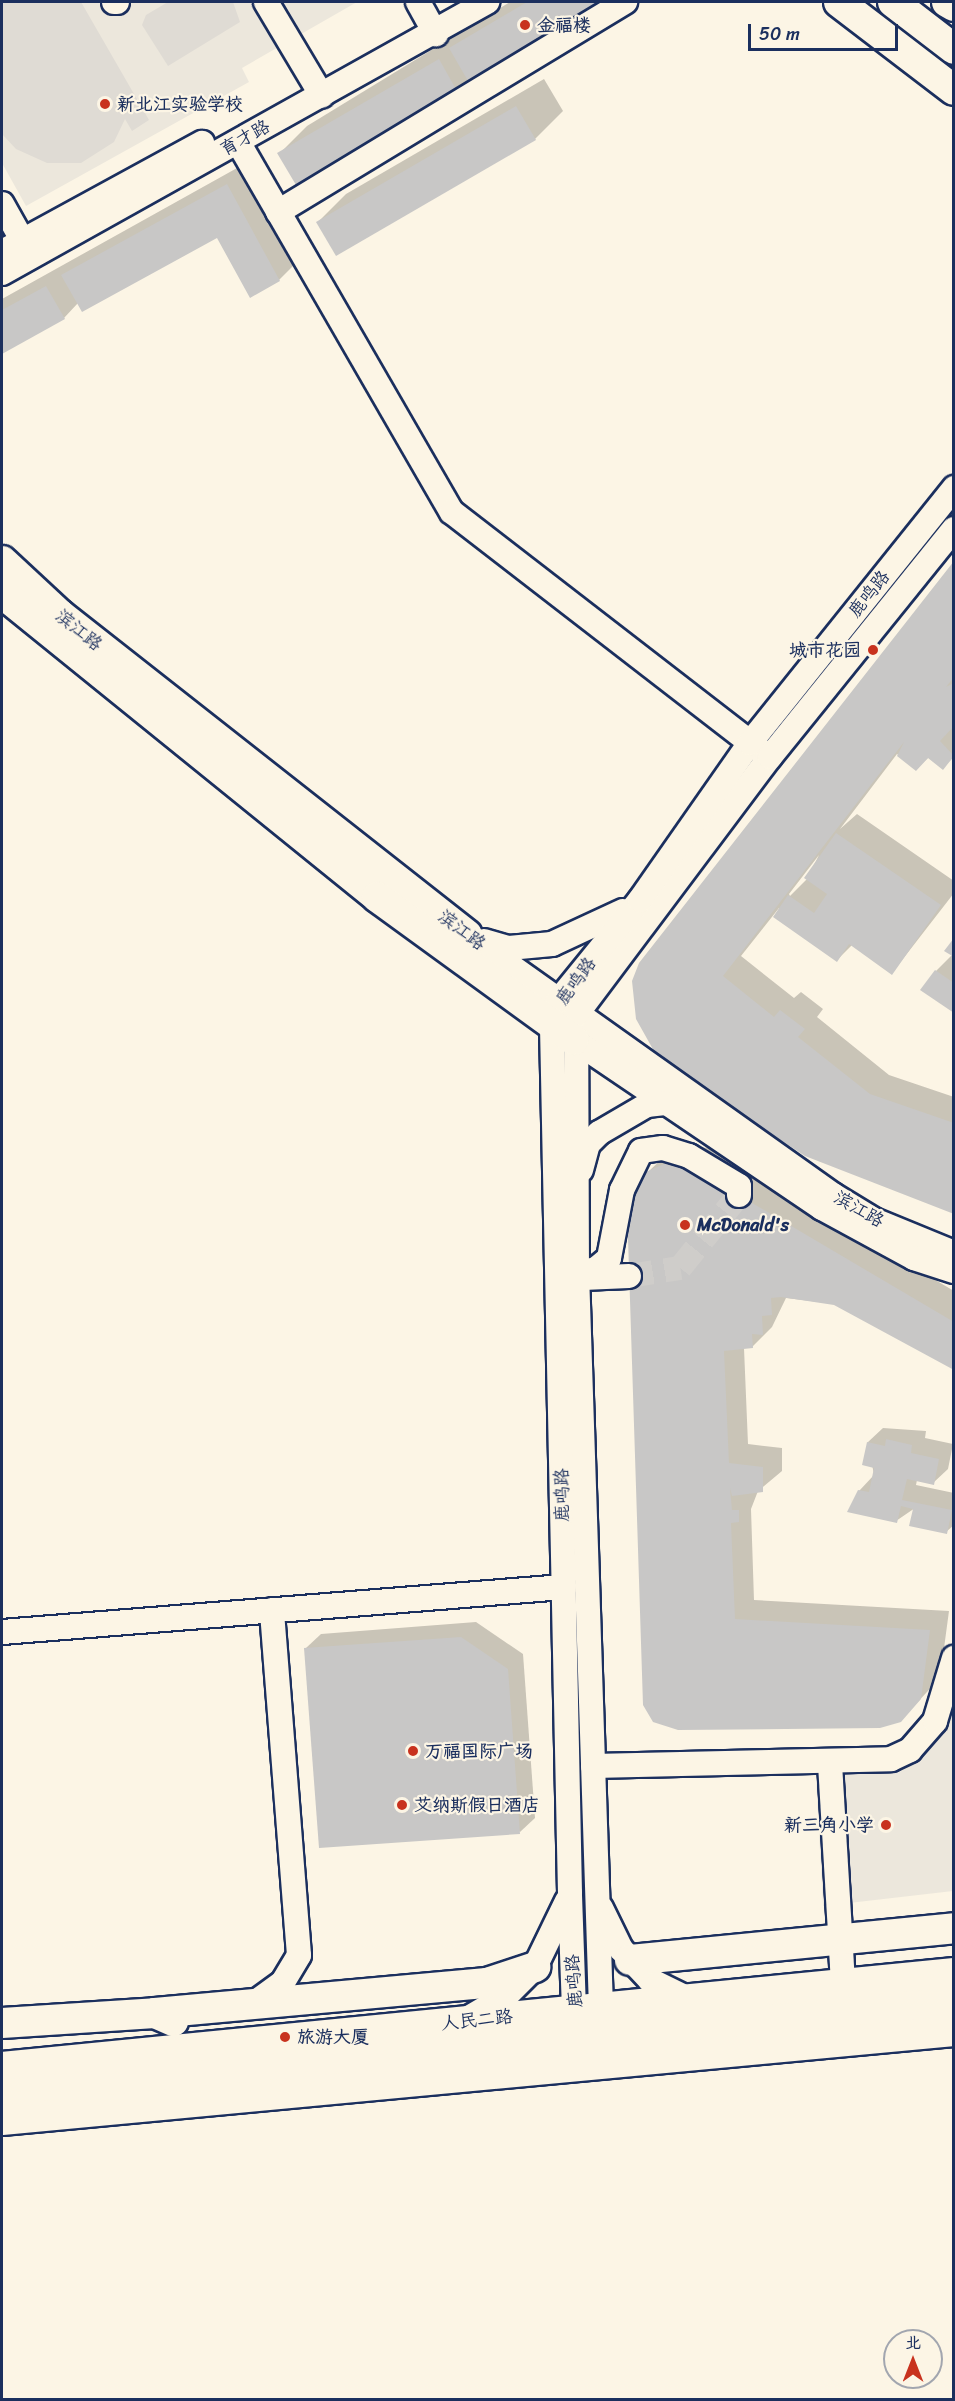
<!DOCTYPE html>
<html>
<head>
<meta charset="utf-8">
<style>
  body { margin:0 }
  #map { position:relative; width:955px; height:2401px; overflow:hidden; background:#fcf5e5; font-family:Sriracha,"LXGW WenKai TC",sans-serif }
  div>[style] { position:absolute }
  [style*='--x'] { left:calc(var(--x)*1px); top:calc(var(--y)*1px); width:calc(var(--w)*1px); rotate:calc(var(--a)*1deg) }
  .built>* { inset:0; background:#ece7dc }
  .green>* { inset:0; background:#dfdbd4 }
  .shadow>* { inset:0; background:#0003 }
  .building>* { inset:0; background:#c8c7c6 }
  .minor-tunnel>* { height:24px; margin-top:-12px; transform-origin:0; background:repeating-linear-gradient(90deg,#cfcdca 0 24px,transparent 0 36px) }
  .roads { filter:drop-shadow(2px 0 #1b2f5e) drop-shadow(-2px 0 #1b2f5e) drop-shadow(0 2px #1b2f5e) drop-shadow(0 -2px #1b2f5e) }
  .minor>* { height:24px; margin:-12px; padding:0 12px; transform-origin:12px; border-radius:12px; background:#fcf5e5 }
  .major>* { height:30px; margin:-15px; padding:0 15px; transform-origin:15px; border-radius:15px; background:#fcf5e5 }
  .dots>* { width:16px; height:16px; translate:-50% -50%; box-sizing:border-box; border:3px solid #fcf5e5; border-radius:50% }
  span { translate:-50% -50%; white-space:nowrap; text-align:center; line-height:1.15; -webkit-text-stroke:4.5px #fcf5e5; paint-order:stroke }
  .poi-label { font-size:18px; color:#1b2f5e; font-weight:700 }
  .left { translate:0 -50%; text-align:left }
  .right { translate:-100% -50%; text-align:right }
  .street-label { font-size:18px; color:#1b2f5e }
  .frame { position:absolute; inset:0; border:3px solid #1b2f5e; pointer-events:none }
  .north { position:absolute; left:883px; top:2329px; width:60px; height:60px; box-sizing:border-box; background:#fcf5e5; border:2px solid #a2a6af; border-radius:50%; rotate:0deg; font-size:16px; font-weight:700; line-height:24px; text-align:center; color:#1b2f5e }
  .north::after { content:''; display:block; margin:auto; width:21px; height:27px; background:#c8321e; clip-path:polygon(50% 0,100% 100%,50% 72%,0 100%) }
  .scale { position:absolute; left:748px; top:24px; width:150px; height:27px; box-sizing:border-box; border:3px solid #1b2f5e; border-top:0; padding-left:8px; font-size:18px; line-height:21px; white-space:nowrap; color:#1b2f5e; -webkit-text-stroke:4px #fcf5e5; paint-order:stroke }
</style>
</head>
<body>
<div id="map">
  <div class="built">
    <div style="clip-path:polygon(2px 2px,357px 2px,242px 68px,249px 82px,26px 206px,2px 163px)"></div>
    <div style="clip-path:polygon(953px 1682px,953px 1891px,823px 1906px,815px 1759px,917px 1740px,933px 1684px)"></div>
  </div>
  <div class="green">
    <div style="clip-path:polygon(2px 2px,81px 2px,149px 120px,132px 131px,125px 119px,114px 142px,81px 163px,47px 163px,16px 149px,2px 134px)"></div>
    <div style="clip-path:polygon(168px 2px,233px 2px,240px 22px,168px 66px,142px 25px,146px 15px)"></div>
  </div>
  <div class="shadow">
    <div style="clip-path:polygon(510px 2px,599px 2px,297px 183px,279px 154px,307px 126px)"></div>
    <div style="clip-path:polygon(544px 79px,563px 111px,535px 139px,318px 222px,346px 194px)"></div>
    <div style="clip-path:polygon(255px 158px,307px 252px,279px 280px,218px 236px,78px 303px,64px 318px,2px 352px,2px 299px)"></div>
    <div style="clip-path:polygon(evenodd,954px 563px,954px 757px,942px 768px,929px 757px,916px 769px,897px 754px,840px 829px,857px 814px,954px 881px,954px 893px,892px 973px,852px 945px,837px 960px,779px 908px,741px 956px,794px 998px,801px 992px,823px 1009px,817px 1017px,889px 1075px,954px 1097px,954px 1212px,805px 1155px,660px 1059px,954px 563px,819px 855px,807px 879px,790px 896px,789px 894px,819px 855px)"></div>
    <div style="clip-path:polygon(954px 941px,954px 1011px,936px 971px,952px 955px)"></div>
    <div style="clip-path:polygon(676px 1146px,711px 1148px,954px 1291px,954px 1368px,835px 1304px,786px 1298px,772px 1327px,752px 1347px,744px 1348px,748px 1444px,782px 1448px,782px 1471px,758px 1491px,751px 1509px,754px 1600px,949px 1611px,940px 1678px,900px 1721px,678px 1729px,637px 1182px)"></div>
    <div style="clip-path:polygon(883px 1428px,926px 1431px,925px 1438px,953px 1444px,948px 1469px,933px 1483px,917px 1480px,916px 1485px,954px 1493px,954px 1525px,946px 1532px,915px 1508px,896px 1521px,859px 1491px,874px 1475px,868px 1442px)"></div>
    <div style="clip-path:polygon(476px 1622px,523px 1654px,535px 1818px,520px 1832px,306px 1648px,321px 1634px)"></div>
  </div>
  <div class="building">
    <div style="clip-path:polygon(527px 2px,602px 2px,468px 81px,449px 48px)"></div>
    <div style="clip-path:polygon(439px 59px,457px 91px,296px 185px,277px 153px)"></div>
    <div style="clip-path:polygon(516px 106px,536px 140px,336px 256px,316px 222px)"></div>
    <div style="clip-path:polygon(227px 184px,280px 281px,250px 298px,217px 238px,82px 312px,61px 275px)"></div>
    <div style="clip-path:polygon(46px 286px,65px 319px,2px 354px,2px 310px)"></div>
    <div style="clip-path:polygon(954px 561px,954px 677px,946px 687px,954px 683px,954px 726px,940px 741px,954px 756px,943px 770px,928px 758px,916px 771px,897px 756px,904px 742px,723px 976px,774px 1017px,780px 1010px,805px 1029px,798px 1037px,870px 1094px,954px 1123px,954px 1214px,805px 1156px,659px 1060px,636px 1019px,632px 981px,639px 963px)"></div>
    <div style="clip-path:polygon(836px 833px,941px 905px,892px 975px,849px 944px,837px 962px,773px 917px,788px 895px,814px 913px,827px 894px,804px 878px)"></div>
    <div style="clip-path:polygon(954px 938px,954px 957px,944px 951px)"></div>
    <div style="clip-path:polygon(935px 970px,954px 983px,954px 1013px,920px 990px)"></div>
    <div style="clip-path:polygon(669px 1162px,691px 1167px,954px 1322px,954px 1370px,834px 1305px,781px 1297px,771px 1298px,772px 1315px,762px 1316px,763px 1335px,752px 1334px,753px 1348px,724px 1351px,729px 1463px,763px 1467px,763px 1492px,732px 1496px,730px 1488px,732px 1510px,739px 1510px,739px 1522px,731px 1523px,735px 1619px,930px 1630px,921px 1699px,901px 1722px,880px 1728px,678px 1730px,653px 1722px,643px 1705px,627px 1207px,641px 1174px)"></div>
    <div style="clip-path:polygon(886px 1439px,912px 1445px,911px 1453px,939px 1459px,934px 1485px,907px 1479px,902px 1500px,952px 1510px,947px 1534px,909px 1526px,913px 1509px,901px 1506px,897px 1523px,847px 1512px,858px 1490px,869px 1492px,874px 1468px,862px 1465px,867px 1442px,885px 1446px)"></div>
    <div style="clip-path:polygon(461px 1637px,508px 1669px,520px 1834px,319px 1848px,304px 1648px)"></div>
  </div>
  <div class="minor-tunnel">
    <div style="--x:629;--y:1276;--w:52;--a:-8.9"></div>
    <div style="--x:680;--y:1268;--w:94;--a:-51.1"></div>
  </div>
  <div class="roads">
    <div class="minor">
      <div style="--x:114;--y:2;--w:3;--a:0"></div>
      <div style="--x:266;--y:2;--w:109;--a:59.2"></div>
      <div style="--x:418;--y:2;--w:37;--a:61"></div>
      <div style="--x:238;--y:142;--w:427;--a:60"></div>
      <div style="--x:452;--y:512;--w:393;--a:37.7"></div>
      <div style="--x:2;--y:204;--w:57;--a:60.8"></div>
      <div style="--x:278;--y:212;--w:406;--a:-31.2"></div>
      <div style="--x:2;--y:252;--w:228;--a:-28.6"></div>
      <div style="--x:2;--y:273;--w:556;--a:-29.19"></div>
      <div style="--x:467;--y:935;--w:449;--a:35.4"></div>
      <div style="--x:833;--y:1195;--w:48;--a:31.4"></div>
      <div style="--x:874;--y:1220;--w:87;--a:22.4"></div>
      <div style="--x:484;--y:941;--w:26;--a:16"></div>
      <div style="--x:509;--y:948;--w:43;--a:-5.3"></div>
      <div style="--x:552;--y:944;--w:78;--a:-24.9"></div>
      <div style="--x:574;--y:1040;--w:300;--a:34.1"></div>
      <div style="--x:822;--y:1208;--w:105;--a:28.5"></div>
      <div style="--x:914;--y:1258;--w:42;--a:18"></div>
      <div style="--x:581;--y:1170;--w:27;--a:-75"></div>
      <div style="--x:588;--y:1144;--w:16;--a:-45"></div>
      <div style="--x:599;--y:1133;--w:56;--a:-30.3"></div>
      <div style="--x:647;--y:1105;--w:18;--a:-6"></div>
      <div style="--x:577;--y:1274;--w:20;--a:-15"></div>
      <div style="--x:596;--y:1269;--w:17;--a:-40"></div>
      <div style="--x:609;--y:1258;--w:69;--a:-79.2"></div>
      <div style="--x:622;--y:1190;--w:43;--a:-64"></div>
      <div style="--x:641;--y:1151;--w:22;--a:-8"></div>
      <div style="--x:663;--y:1148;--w:27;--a:17"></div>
      <div style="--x:689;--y:1156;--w:58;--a:31"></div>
      <div style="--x:739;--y:1186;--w:9;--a:90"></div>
      <div style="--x:583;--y:1278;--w:46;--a:-2.5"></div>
      <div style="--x:2;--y:1632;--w:564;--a:-4.58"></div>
      <div style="--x:830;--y:1764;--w:221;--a:86.6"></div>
      <div style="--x:593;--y:1766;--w:298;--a:-1.3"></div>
      <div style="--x:891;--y:1759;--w:21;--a:-25"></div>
      <div style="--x:910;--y:1750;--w:38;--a:-49"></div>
      <div style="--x:935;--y:1721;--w:66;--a:-73.2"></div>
      <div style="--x:601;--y:1908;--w:46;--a:64"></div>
      <div style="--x:621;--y:1949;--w:42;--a:46.9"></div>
      <div style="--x:650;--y:1980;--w:46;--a:26"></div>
      <div style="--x:253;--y:2004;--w:37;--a:-36"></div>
      <div style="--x:283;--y:1982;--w:31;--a:-59"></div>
      <div style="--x:299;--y:1955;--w:346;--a:-94.5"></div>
      <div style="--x:470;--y:2017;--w:42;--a:-30.3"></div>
      <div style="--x:506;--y:1996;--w:41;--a:-45"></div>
      <div style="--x:535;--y:1967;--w:73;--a:-64.1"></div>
      <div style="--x:593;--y:2022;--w:16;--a:-60"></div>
      <div style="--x:601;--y:2008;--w:734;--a:-91.87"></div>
      <div style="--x:577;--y:1274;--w:259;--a:-90.2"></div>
      <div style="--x:576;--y:1015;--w:323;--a:-53.1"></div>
      <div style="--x:770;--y:757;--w:293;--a:-51.1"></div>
      <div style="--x:580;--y:2025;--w:16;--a:-112"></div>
      <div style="--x:574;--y:2010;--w:117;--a:-92"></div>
      <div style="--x:570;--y:1893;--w:868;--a:-91.19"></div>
      <div style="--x:552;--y:1025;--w:25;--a:-76"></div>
      <div style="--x:558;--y:1001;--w:130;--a:-50.9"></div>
      <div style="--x:640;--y:900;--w:192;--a:-55"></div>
      <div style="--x:750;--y:743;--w:327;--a:-51.3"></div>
    </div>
    <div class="major">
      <div style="--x:839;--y:2;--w:145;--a:37.4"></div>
      <div style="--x:893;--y:2;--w:77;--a:37.6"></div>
      <div style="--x:947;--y:2;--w:8;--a:30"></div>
      <div style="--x:2;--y:561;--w:78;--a:42.9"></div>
      <div style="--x:59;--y:614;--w:519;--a:38.19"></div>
      <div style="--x:2;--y:593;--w:483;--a:39"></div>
      <div style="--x:377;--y:897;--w:243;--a:36"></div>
      <div style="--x:630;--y:1960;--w:326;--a:-5.6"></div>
      <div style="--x:155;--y:2013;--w:333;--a:-5.2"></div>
      <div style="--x:487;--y:1983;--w:51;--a:-18.4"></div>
      <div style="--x:2;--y:2023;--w:153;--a:-3.7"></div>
      <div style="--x:155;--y:2013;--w:20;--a:24"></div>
      <div style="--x:2;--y:2067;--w:957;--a:-5.64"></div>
      <div style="--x:2;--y:2095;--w:957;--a:-5.58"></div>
      <div style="--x:2;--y:2120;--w:956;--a:-5.34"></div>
    </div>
  </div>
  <div class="dots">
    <div style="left:525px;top:25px;background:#c8321e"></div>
    <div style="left:105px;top:104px;background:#c8321e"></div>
    <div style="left:873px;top:650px;background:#c8321e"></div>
    <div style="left:685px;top:1225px;background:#c8321e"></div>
    <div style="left:413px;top:1751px;background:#c8321e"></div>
    <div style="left:402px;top:1805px;background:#c8321e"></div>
    <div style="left:886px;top:1825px;background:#c8321e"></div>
    <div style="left:285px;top:2037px;background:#c8321e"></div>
  </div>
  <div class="poi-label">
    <span class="left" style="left:537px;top:25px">金福楼</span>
    <span class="left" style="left:117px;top:104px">新北江实验学校</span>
    <span class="right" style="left:861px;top:650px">城市花园</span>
    <span class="left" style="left:697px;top:1225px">McDonald's</span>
    <span class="left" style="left:425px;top:1751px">万福国际广场</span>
    <span class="left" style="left:414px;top:1805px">艾纳斯假日酒店</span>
    <span class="right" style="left:874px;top:1825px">新三角小学</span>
    <span class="left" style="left:297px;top:2037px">旅游大厦</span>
  </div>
  <div class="street-label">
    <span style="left:245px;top:138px;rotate:-29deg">育才路</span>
    <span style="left:869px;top:594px;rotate:-51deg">鹿鸣路</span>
    <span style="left:79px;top:630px;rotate:39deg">滨江路</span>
    <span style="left:462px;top:930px;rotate:37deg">滨江路</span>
    <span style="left:576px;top:981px;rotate:-54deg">鹿鸣路</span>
    <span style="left:859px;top:1209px;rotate:30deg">滨江路</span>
    <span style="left:562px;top:1495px;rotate:-91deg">鹿鸣路</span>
    <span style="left:574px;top:1981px;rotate:-94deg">鹿鸣路</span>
    <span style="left:477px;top:2020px;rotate:-6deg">人民二路</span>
  </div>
  <div class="frame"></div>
  <div class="north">北</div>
  <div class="scale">50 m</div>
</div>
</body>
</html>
